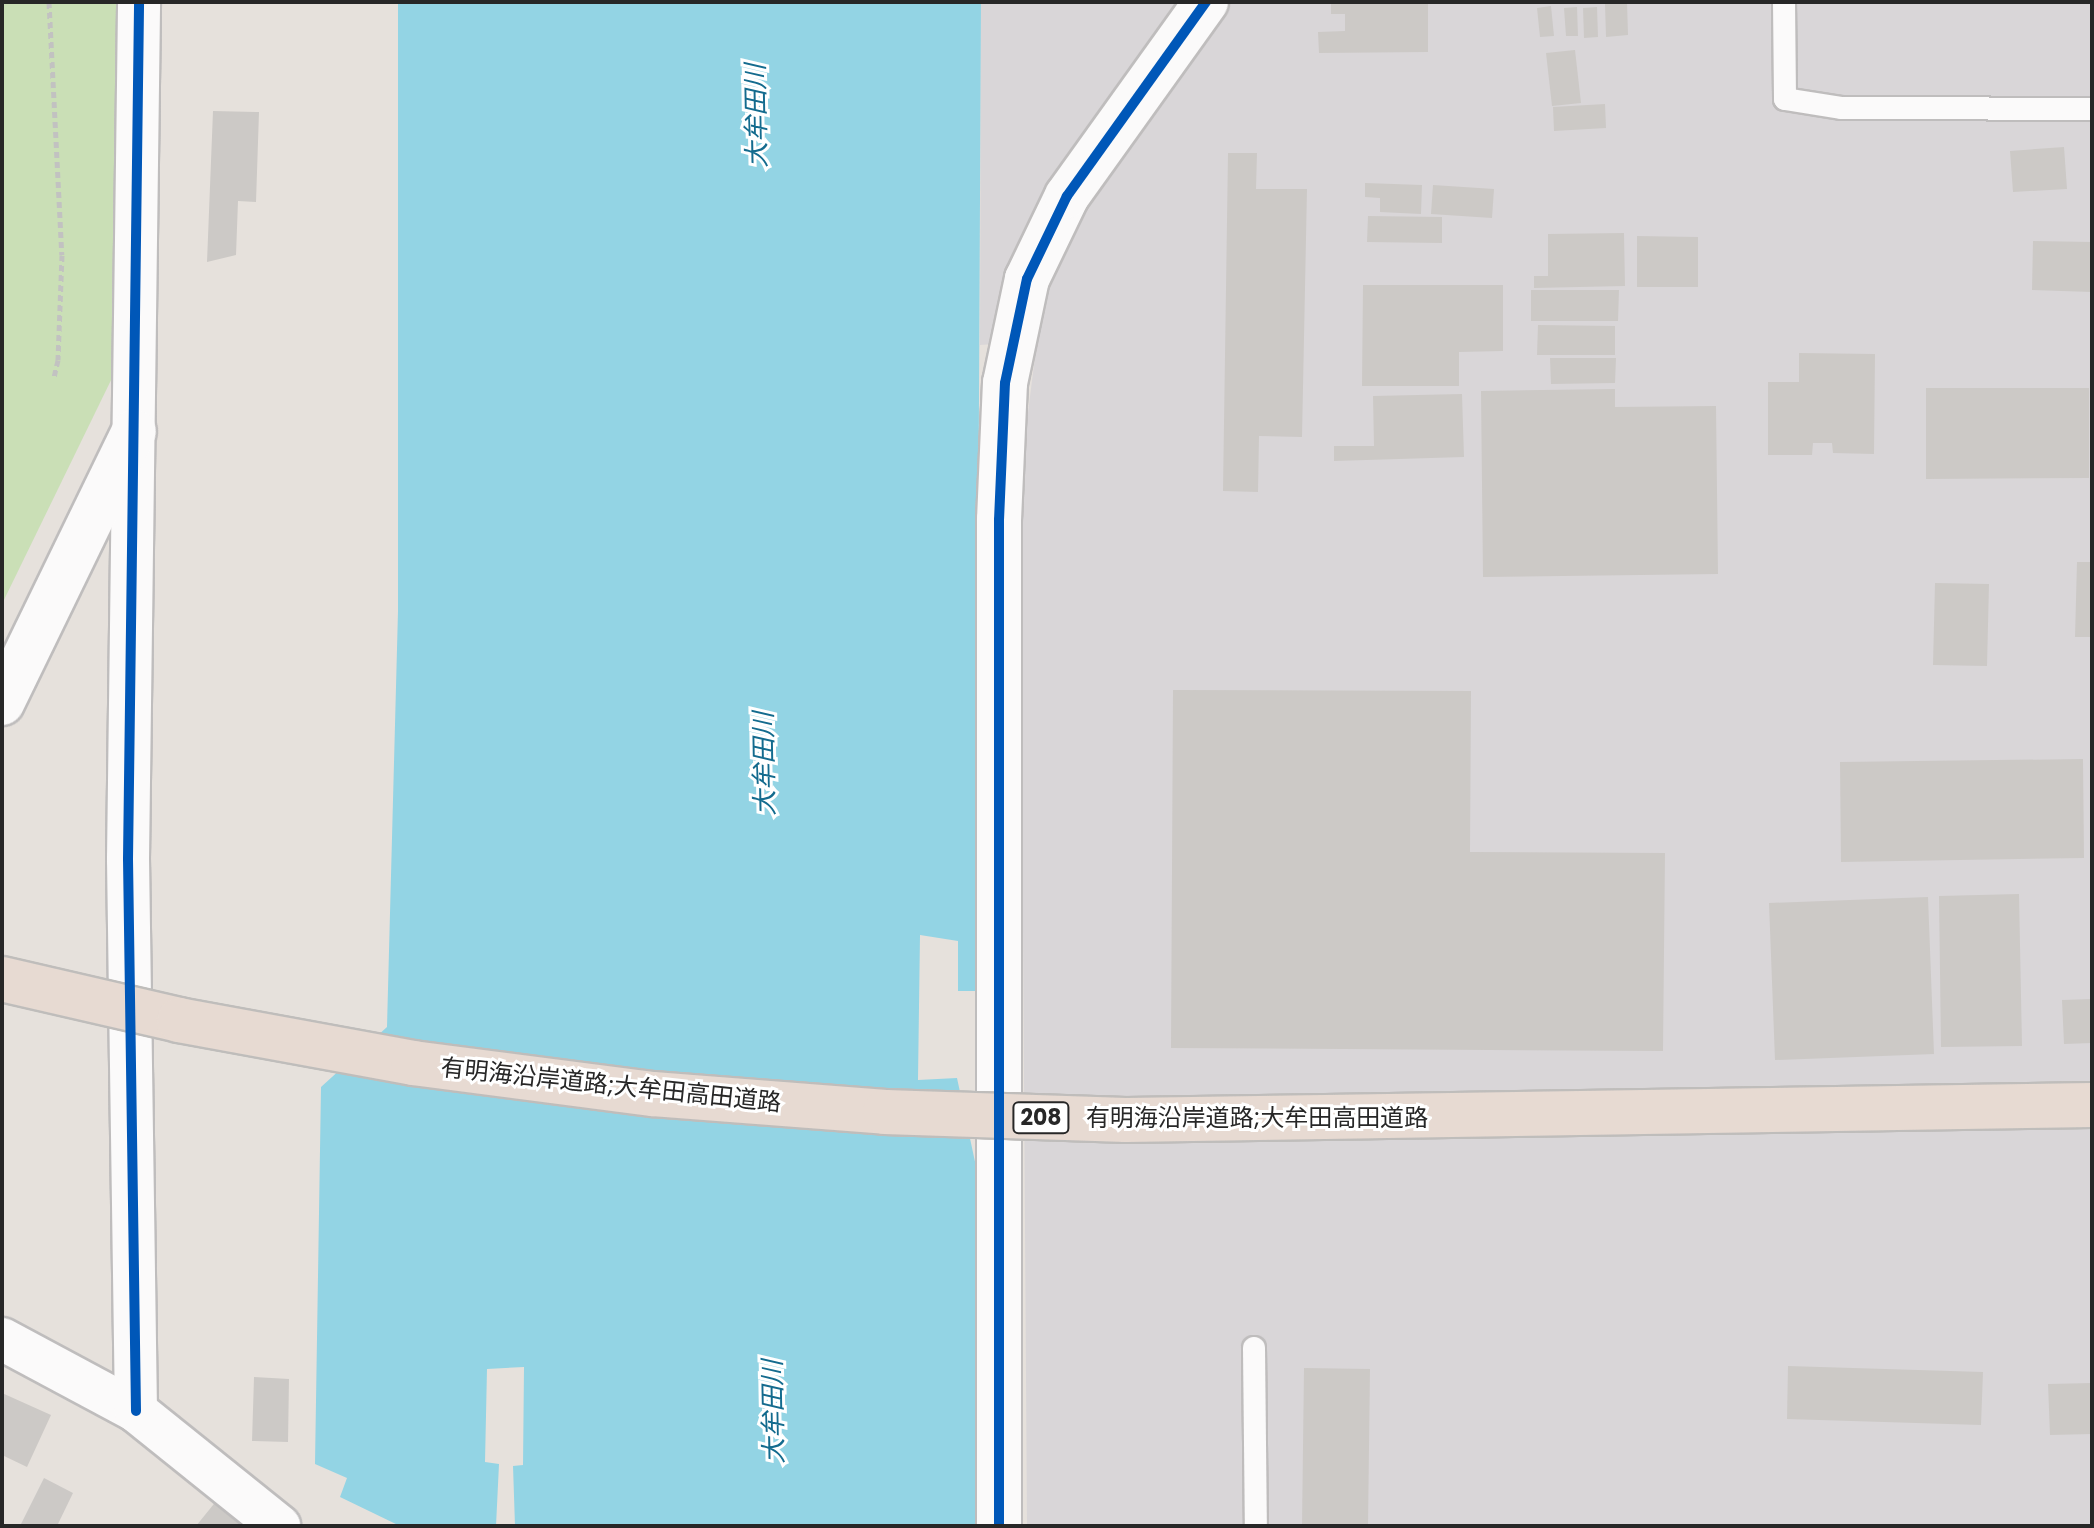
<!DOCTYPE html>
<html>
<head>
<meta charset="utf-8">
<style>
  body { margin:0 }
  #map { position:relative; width:2094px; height:1528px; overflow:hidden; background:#e6e1dc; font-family:Poppins,"Noto Sans JP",sans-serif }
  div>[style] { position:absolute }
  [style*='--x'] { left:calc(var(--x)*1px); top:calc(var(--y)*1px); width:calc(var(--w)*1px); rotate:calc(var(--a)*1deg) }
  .industrial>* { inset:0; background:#d9d6d8 }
  .green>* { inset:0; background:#cadfb6 }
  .water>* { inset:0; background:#93d4e4 }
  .building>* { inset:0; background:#ccc9c6 }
  .path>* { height:5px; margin-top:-2.5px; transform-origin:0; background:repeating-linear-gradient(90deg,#c2c2c1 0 6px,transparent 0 10px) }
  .roads { filter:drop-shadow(2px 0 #bfbdbd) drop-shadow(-2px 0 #bfbdbd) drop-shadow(0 2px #bfbdbd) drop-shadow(0 -2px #bfbdbd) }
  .service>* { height:22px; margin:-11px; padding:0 11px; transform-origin:11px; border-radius:11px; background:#fbfafa }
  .minor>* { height:42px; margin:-21px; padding:0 21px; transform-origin:21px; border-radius:21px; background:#fbfafa }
  .tertiary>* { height:44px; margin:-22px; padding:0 22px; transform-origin:22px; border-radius:22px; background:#fbfafa }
  .bridges { filter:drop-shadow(2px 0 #bfbdbb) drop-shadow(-2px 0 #bfbdbb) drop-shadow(0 2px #bfbdbb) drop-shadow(0 -2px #bfbdbb) }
  .motorway-bridge>* { height:44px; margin:-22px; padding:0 22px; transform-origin:22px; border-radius:22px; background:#e7dad2 }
  .cycleway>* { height:10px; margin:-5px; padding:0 5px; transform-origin:5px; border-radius:5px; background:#0057b8 }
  span { translate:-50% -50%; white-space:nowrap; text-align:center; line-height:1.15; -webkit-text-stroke:6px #fff; paint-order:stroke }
  .shield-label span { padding:2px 6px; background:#fff; border:2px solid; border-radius:6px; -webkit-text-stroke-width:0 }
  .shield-label { font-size:22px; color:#272727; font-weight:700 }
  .street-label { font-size:24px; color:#272727 }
  .water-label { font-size:26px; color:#136b8e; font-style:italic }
  .frame { position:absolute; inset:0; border:4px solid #272727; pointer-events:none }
</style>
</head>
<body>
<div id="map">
  <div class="industrial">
    <div style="clip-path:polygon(981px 2px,2092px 2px,2092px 1526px,1027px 1526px,1020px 476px,1037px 341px,980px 345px)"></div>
  </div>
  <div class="green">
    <div style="clip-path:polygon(2px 2px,118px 2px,115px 372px,2px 604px)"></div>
  </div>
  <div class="water">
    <div style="clip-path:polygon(398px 2px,981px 2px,976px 991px,958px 991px,958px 941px,920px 935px,918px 1080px,957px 1078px,977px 1171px,977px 1526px,515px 1526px,513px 1466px,523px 1465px,524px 1367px,487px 1369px,485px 1462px,499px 1464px,496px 1526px,400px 1526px,340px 1497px,347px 1478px,315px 1464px,321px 1087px,387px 1027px,398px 611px)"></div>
  </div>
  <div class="building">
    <div style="clip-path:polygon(1331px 2px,1428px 2px,1428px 52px,1319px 53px,1318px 32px,1345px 31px,1345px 14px,1331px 14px)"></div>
    <div style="clip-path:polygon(1627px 3px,1628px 35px,1606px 37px,1605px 4px)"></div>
    <div style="clip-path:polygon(1551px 6px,1554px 36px,1540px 37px,1537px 8px)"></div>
    <div style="clip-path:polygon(1577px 7px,1578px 36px,1566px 36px,1564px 8px)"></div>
    <div style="clip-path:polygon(1597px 7px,1598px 37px,1584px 38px,1583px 8px)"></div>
    <div style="clip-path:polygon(1575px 50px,1581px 103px,1552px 106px,1546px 53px)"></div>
    <div style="clip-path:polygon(1605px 104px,1606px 128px,1554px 131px,1553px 107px)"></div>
    <div style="clip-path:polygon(213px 111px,259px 112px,256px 202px,238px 201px,236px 255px,207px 262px)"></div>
    <div style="clip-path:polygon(2064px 147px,2067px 189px,2013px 192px,2010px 151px)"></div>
    <div style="clip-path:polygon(1228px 153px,1257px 153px,1256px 189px,1307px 189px,1302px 437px,1259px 436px,1258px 492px,1223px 491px)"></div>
    <div style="clip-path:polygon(1365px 183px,1422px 185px,1421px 214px,1380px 212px,1380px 198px,1365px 197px)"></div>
    <div style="clip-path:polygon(1433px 185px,1494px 189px,1492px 218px,1431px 214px)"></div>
    <div style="clip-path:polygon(1368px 216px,1442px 217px,1442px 243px,1367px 242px)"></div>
    <div style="clip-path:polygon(1624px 233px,1625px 286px,1534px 288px,1534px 276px,1548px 276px,1548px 234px)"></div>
    <div style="clip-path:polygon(1637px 236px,1698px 237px,1698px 287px,1637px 287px)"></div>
    <div style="clip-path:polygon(2033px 241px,2092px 242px,2092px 292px,2032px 290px)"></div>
    <div style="clip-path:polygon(1363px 285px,1503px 285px,1503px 351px,1459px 352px,1459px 386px,1362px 386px)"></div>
    <div style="clip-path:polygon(1531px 290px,1619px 290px,1618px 321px,1531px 321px)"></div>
    <div style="clip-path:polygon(1538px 325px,1615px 326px,1615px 355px,1537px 355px)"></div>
    <div style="clip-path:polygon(1799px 353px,1875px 354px,1874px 454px,1833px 453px,1832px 443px,1813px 443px,1812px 455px,1768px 455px,1768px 382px,1799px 382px)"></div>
    <div style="clip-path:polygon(1550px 358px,1616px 358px,1615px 383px,1551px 384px)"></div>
    <div style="clip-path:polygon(1926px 388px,2089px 388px,2089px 478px,1926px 479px)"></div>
    <div style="clip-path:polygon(1615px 389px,1615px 407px,1716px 406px,1718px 574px,1483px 577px,1481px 391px)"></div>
    <div style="clip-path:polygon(1462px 394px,1464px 457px,1334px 461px,1334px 446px,1374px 446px,1373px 396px)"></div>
    <div style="clip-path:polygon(2077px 562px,2092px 562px,2092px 637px,2075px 637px)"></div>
    <div style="clip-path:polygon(1935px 583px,1989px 584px,1987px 666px,1933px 665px)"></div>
    <div style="clip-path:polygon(1173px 690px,1471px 691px,1470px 852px,1665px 853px,1663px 1051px,1171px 1048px)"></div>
    <div style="clip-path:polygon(2083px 759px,2084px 858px,1841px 862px,1840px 762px)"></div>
    <div style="clip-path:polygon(2019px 894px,2022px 1046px,1941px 1047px,1939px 896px)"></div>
    <div style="clip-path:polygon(1928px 897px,1934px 1054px,1775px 1060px,1769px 903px)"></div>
    <div style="clip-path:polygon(2092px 999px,2092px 1043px,2064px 1044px,2062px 1000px)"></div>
    <div style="clip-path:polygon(1788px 1366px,1983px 1372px,1981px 1425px,1787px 1419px)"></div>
    <div style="clip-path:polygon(1304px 1368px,1370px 1369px,1368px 1526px,1302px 1526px)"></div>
    <div style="clip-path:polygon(254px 1377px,289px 1379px,288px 1442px,252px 1441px)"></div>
    <div style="clip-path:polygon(2092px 1383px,2092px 1434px,2050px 1435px,2048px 1384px)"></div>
    <div style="clip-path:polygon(2px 1393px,51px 1415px,27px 1467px,2px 1455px)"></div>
    <div style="clip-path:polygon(44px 1478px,73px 1493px,57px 1526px,20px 1526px)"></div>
    <div style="clip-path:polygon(222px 1494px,260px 1526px,196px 1526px)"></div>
  </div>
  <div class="path">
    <div style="--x:49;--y:2;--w:253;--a:87.1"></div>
    <div style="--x:62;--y:255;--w:105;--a:92.2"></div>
    <div style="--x:58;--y:360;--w:18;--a:103"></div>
  </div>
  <div class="roads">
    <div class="service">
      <div style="--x:1784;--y:2;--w:97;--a:89.4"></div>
      <div style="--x:1785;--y:99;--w:58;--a:9"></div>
      <div style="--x:1842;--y:108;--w:250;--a:0.2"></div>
      <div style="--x:1254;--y:1348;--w:178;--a:89.4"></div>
    </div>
    <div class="minor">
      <div style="--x:2;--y:1339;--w:152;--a:28.2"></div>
      <div style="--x:136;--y:1411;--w:184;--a:38.8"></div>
      <div style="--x:136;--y:1411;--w:552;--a:-90.83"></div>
      <div style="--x:128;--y:859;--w:857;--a:-89.26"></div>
    </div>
    <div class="tertiary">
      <div style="--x:2;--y:703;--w:302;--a:-64.1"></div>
      <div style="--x:999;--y:1526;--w:1006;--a:-90"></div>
      <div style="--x:999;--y:520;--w:137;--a:-87.5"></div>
      <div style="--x:1005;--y:383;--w:106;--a:-78.1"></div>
      <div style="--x:1027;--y:279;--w:92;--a:-64.3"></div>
      <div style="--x:1067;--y:196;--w:239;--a:-54.4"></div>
    </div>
  </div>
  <div class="bridges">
    <div class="motorway-bridge">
      <div style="--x:2;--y:979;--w:182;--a:13"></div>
      <div style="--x:179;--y:1020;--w:238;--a:10.4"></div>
      <div style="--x:413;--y:1063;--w:242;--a:7.4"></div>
      <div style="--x:653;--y:1094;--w:233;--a:4.4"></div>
      <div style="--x:885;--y:1112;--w:241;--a:1.9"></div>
      <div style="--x:1126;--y:1120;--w:966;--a:-0.89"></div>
    </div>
  </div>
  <div class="cycleway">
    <div style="--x:136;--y:1411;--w:552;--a:-90.83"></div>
    <div style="--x:128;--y:859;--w:857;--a:-89.26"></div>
    <div style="--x:999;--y:1526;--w:1006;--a:-90"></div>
    <div style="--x:999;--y:520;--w:137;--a:-87.5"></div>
    <div style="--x:1005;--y:383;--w:106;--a:-78.1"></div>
    <div style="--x:1027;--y:279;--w:92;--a:-64.3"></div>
    <div style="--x:1067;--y:196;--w:239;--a:-54.4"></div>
  </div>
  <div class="shield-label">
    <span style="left:1041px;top:1118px">208</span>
  </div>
  <div class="street-label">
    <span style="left:611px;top:1085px;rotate:6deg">有明海沿岸道路;大牟田高田道路</span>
    <span style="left:1257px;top:1118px">有明海沿岸道路;大牟田高田道路</span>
  </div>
  <div class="water-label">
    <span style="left:757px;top:116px;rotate:-91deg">大牟田川</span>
    <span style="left:765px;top:764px;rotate:-91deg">大牟田川</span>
    <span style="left:774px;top:1412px;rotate:-91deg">大牟田川</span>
  </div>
  <div class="frame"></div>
</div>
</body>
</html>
